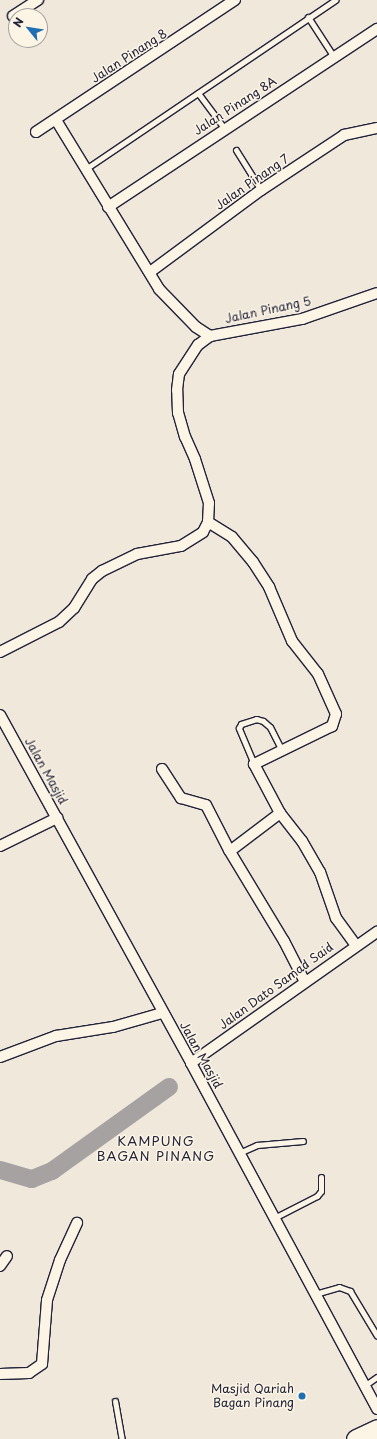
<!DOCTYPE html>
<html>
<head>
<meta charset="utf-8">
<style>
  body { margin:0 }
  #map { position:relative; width:377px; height:1439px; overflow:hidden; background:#efe8db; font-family:"Playpen Sans",sans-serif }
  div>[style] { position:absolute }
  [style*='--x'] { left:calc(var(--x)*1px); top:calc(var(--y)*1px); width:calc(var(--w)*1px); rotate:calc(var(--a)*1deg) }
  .river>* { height:18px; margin:-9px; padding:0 9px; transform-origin:9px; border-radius:9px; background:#a6a2a2 }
  .roads { filter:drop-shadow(1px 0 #22223b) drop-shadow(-1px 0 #22223b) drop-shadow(0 1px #22223b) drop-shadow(0 -1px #22223b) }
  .lane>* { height:5px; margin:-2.5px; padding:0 2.5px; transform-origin:2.5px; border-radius:2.5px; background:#fcf5e5 }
  .street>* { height:10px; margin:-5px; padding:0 5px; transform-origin:5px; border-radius:5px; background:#fcf5e5 }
  .highway>* { height:19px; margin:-9.5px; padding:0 9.5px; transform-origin:9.5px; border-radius:9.5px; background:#fcf5e5 }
  .dots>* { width:11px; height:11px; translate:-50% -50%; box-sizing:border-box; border:2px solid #fcf5e5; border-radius:50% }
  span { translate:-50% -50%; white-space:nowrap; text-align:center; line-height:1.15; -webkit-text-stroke:3px #fcf5e5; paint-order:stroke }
  .street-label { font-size:12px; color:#22223b }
  .poi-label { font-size:12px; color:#22223b }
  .right { translate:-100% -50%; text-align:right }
  .neighbourhood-label { font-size:13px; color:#22223b; letter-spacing:1px }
  .north { position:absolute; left:8px; top:8px; width:40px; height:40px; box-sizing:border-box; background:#fcf5e5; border:1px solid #a5a1a1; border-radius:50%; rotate:300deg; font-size:11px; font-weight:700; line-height:16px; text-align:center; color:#22223b }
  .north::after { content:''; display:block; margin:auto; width:14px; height:18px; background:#1f6fb2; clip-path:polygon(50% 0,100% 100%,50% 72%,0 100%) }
</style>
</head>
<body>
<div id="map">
  <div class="river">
    <div style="--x:0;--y:1170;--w:33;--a:16"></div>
    <div style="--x:32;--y:1179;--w:22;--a:-22"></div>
    <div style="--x:52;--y:1171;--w:144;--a:-35.7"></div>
  </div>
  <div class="roads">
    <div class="lane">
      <div style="--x:308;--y:17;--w:48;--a:57"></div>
      <div style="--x:198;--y:93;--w:44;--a:53.4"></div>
      <div style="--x:236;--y:150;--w:47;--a:58"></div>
      <div style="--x:87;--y:168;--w:300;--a:-34.1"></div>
      <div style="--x:254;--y:764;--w:39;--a:-113"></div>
      <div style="--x:239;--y:728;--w:4;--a:-63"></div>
      <div style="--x:241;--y:724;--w:16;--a:-18"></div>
      <div style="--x:256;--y:719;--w:7;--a:16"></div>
      <div style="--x:263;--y:721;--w:9;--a:41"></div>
      <div style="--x:270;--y:727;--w:25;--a:63"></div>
      <div style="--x:239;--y:1153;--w:20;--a:-24"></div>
      <div style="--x:257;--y:1145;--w:46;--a:-5"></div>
      <div style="--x:274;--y:1218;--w:48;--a:-27.1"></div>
      <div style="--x:317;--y:1196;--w:6;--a:-51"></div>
      <div style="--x:321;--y:1191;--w:14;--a:-90"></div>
      <div style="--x:315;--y:1294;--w:25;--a:-16"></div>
      <div style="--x:339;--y:1287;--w:12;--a:20"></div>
      <div style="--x:350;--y:1291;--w:52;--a:59"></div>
      <div style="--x:364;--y:1386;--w:16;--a:-35"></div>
      <div style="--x:115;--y:1401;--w:39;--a:80"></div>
    </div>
    <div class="street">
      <div style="--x:13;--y:16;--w:30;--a:-33"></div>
      <div style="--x:56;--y:120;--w:198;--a:58.6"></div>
      <div style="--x:159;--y:289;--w:53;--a:45.8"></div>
      <div style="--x:196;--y:327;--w:17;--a:33"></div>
      <div style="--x:36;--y:132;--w:239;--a:-33.6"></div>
      <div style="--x:108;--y:207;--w:323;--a:-33.5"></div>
      <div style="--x:150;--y:272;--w:138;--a:-36.5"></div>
      <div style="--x:261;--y:190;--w:100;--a:-33.5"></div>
      <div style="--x:344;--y:135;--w:34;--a:-12"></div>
      <div style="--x:208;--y:522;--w:28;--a:32"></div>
      <div style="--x:232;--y:537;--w:33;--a:50"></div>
      <div style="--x:253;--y:562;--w:30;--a:57"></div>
      <div style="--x:269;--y:587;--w:59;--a:66.9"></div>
      <div style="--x:292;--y:641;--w:42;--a:51.8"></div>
      <div style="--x:318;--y:674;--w:44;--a:65.8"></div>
      <div style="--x:336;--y:714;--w:13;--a:108"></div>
      <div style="--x:332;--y:726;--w:87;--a:154"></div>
      <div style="--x:254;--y:764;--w:55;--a:62"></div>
      <div style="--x:280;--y:813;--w:36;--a:52"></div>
      <div style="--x:302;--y:841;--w:36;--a:60"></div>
      <div style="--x:320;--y:872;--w:49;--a:70.8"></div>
      <div style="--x:336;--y:918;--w:34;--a:54"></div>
      <div style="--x:0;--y:652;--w:66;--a:-27"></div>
      <div style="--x:59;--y:622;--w:21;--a:-43"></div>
      <div style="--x:74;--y:608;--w:34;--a:-58"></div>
      <div style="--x:92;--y:579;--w:13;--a:-39"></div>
      <div style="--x:102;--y:571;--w:39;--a:-26"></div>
      <div style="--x:137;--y:554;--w:45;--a:-10.3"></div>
      <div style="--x:181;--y:546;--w:26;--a:-32"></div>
      <div style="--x:203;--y:532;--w:11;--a:-63"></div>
      <div style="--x:208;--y:522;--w:19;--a:-87"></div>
      <div style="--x:209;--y:503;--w:46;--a:-107.7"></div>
      <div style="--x:195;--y:459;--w:24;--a:-114"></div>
      <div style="--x:185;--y:437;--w:25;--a:-106"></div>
      <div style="--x:178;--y:413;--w:23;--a:-92"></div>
      <div style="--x:177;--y:390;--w:16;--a:-83"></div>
      <div style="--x:179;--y:374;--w:35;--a:-57"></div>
      <div style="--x:198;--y:345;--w:15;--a:-37"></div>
      <div style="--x:210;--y:336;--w:94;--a:-10.5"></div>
      <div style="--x:302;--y:319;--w:79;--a:-19.1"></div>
      <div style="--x:0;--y:715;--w:397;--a:61.2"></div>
      <div style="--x:191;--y:1063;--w:393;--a:61.7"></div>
      <div style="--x:162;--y:769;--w:35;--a:57"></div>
      <div style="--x:181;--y:798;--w:26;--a:16"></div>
      <div style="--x:206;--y:805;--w:51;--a:62.9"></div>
      <div style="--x:229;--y:850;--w:106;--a:58.9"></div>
      <div style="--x:284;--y:941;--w:46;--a:62.9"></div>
      <div style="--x:0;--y:846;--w:64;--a:-26.2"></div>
      <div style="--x:230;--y:851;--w:63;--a:-37.2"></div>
      <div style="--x:0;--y:1057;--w:60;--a:-20.6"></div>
      <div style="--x:56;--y:1036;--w:58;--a:-9"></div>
      <div style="--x:113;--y:1027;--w:51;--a:-15.9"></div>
      <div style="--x:191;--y:1063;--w:228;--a:-35.2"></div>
      <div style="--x:0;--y:1266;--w:12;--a:-55"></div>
      <div style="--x:0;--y:1374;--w:29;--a:-2"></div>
      <div style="--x:29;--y:1373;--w:16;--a:-35"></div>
      <div style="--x:42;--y:1364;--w:64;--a:-85.5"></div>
      <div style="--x:47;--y:1300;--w:42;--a:-72"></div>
      <div style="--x:60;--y:1260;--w:41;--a:-65.3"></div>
    </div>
    <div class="highway">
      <div style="--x:356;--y:1439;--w:23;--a:-25"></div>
    </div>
  </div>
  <div class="dots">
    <div style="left:302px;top:1396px;background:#1f6fb2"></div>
  </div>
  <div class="street-label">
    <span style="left:129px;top:56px;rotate:-33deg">Jalan Pinang 8</span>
    <span style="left:235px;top:106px;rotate:-33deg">Jalan Pinang 8A</span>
    <span style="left:252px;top:182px;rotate:-35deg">Jalan Pinang 7</span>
    <span style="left:268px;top:310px;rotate:-12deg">Jalan Pinang 5</span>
    <span style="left:46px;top:771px;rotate:61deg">Jalan Masjid</span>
    <span style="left:276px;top:986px;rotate:-36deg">Jalan Dato Samad Said</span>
    <span style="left:201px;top:1055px;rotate:61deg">Jalan Masjid</span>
  </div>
  <div class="poi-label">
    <span class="right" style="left:294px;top:1396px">Masjid Qariah<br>Bagan Pinang</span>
  </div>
  <div class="neighbourhood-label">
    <span style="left:156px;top:1149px">KAMPUNG<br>BAGAN PINANG</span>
  </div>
  <div class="north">N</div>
</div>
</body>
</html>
